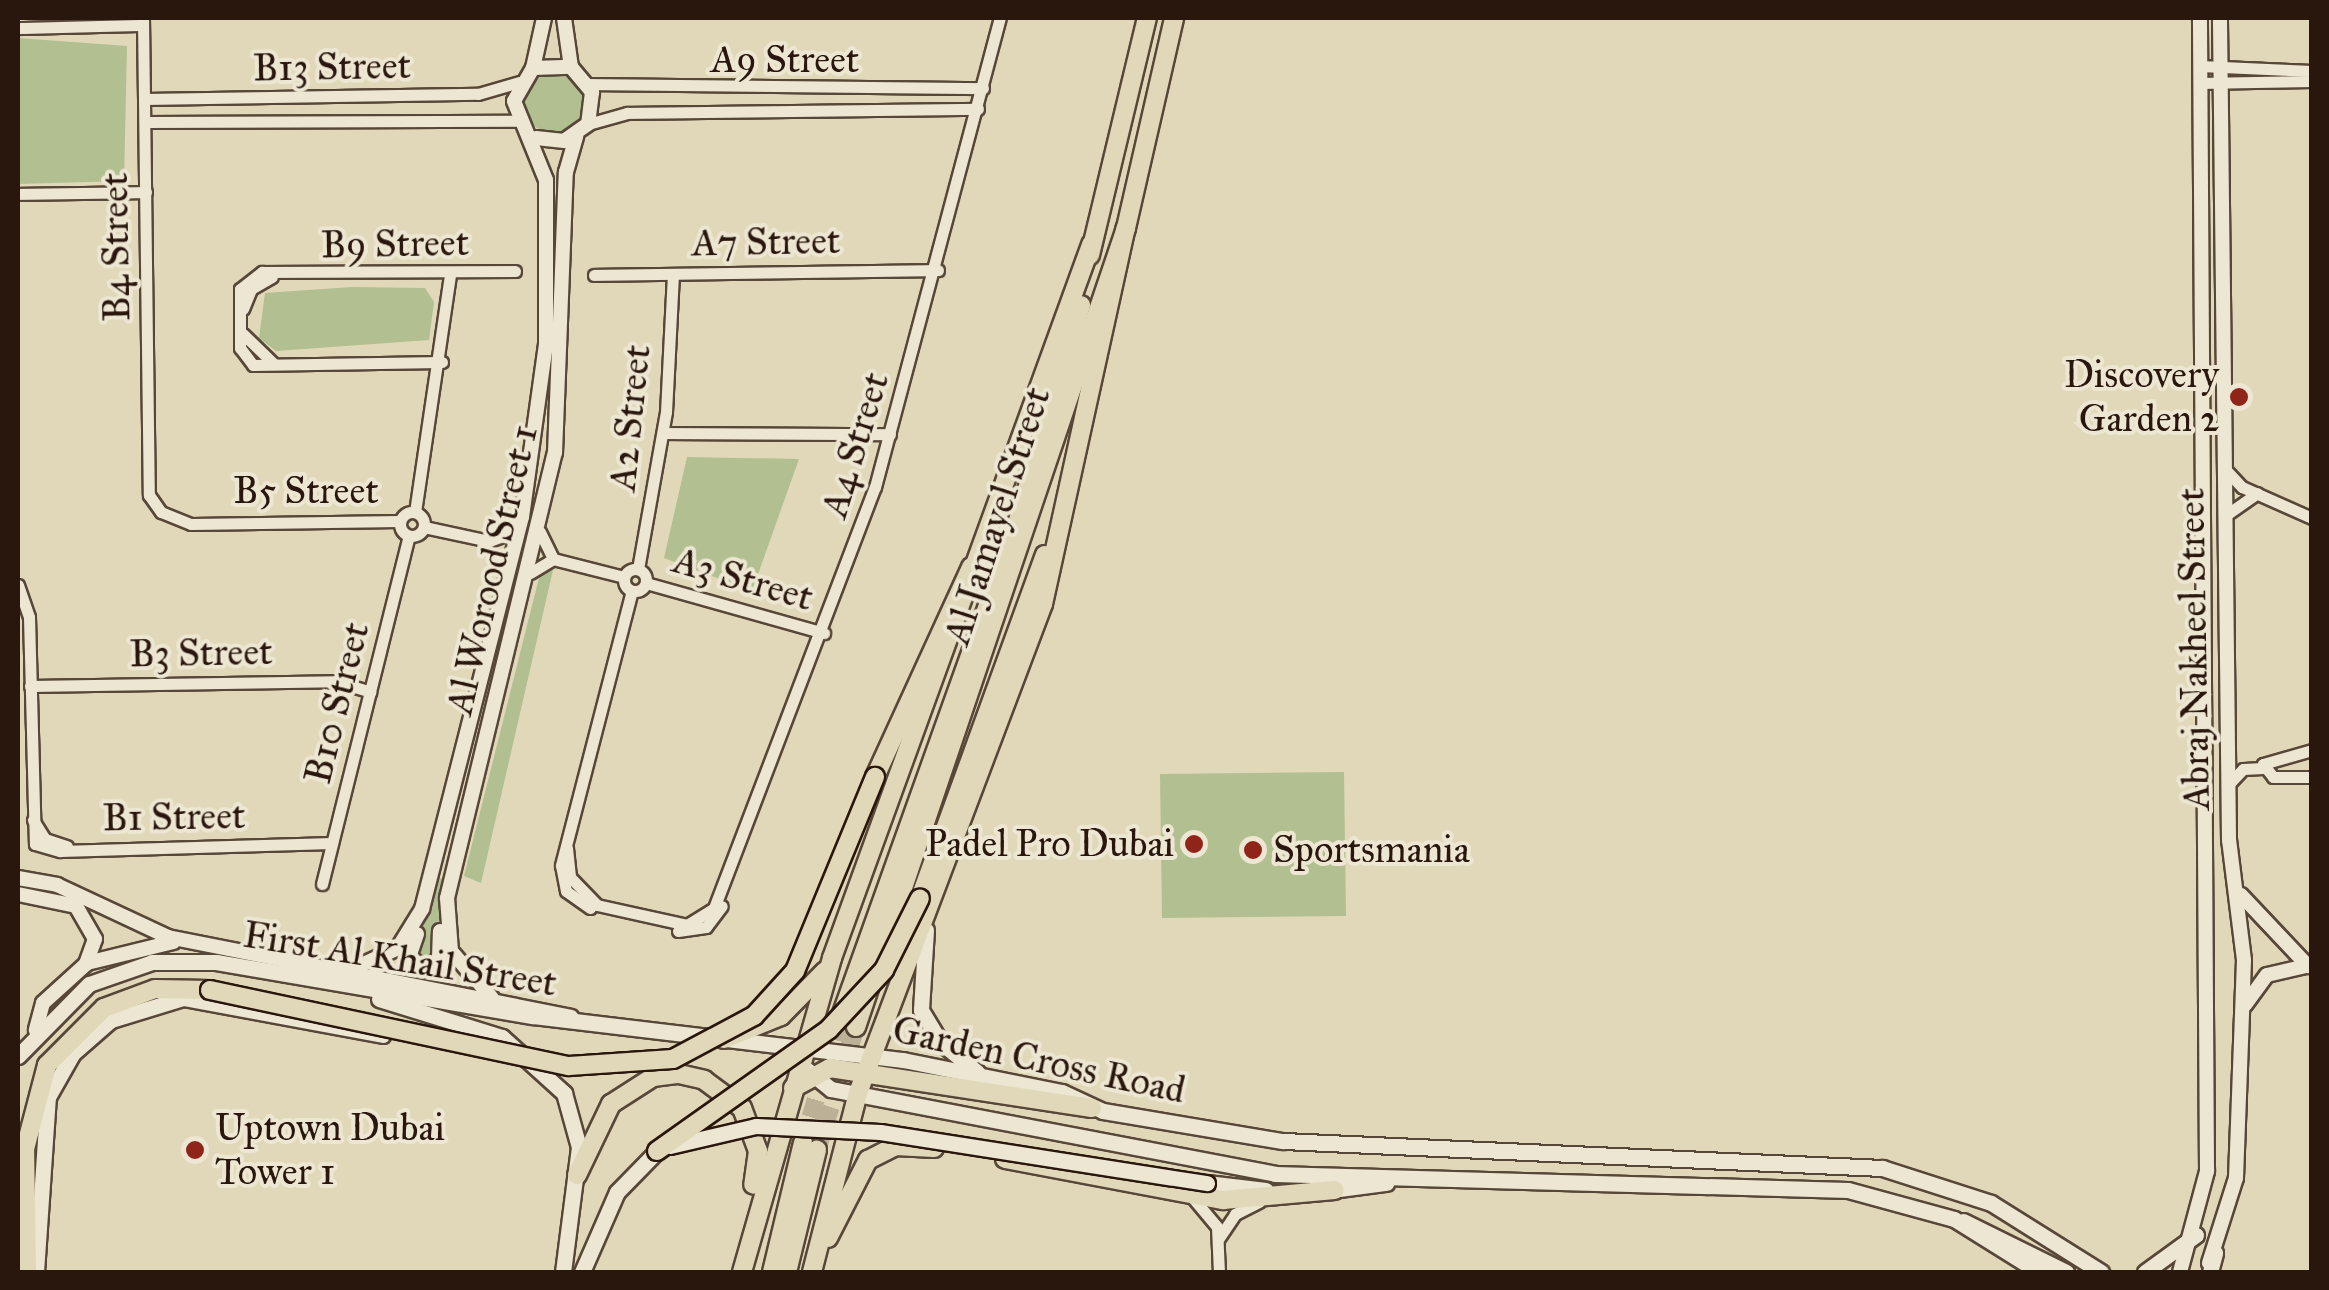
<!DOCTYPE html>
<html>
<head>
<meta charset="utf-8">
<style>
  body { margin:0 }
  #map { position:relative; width:2329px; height:1290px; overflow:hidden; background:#e1d8b9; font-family:"IM FELL Great Primer",serif }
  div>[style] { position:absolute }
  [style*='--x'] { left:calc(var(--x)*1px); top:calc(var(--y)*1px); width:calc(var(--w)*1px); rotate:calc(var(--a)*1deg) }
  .green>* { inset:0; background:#b1bf91 }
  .round { border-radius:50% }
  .primary-tunnel>* { height:18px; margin-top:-9px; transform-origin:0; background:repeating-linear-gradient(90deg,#bcb197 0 18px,transparent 0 27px) }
  .roads { filter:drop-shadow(2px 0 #574738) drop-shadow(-2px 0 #574738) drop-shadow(0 2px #574738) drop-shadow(0 -2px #574738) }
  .minor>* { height:11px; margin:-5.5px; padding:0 5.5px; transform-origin:5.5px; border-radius:5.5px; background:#ece6d2 }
  .minor>.ring { margin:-5.5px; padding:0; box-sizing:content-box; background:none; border:11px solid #ece6d2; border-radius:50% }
  .tertiary>* { height:14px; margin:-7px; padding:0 7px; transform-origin:7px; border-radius:7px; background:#ece6d2 }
  .secondary>* { height:15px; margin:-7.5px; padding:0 7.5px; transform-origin:7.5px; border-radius:7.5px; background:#ece6d2 }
  .primary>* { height:18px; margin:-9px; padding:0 9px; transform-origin:9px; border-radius:9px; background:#e1d8b9 }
  .bridges { filter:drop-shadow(2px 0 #29170d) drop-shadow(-2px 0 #29170d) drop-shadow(0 2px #29170d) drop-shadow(0 -2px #29170d) }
  .secondary-bridge>* { height:15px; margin:-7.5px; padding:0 7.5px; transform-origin:7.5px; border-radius:7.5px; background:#ece6d2 }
  .primary-bridge>* { height:18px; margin:-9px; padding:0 9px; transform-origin:9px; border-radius:9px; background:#e1d8b9 }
  .dots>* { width:28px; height:28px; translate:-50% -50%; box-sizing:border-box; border:5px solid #ece6d2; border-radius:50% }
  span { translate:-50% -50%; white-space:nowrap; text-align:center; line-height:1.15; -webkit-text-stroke:8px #ece6d2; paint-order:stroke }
  .street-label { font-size:38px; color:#29170d }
  .poi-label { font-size:38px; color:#29170d }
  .right { translate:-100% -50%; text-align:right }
  .left { translate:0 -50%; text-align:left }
  .frame { position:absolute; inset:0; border:20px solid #29170d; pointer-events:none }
</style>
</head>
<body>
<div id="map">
  <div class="green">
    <div style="clip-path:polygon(18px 38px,127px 46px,124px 181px,18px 184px)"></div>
    <div class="round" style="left:523px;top:71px;width:62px;height:62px"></div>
    <div style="clip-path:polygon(352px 287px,425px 288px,434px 302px,429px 340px,276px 351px,259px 338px,265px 293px)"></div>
    <div style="clip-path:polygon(687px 457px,799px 459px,752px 591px,664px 558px)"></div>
    <div style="clip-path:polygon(541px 570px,553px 570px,550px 583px,481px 883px,464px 876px)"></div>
    <div style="clip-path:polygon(1344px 772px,1346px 916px,1162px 918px,1160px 774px)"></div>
    <div style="clip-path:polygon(439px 878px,447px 880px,431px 967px,414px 955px)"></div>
  </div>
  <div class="primary-tunnel">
    <div style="--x:803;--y:1143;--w:124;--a:-73.6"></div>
    <div style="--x:817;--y:1150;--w:129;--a:-72.4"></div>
  </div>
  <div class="roads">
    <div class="minor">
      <div style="--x:143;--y:18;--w:477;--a:89.3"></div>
      <div style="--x:149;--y:495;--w:21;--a:55"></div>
      <div style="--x:161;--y:512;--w:32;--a:22"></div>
      <div style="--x:191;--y:524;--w:209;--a:-0.8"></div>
      <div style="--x:18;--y:28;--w:125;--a:-1.4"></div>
      <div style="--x:2200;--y:66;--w:112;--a:2.6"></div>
      <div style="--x:2199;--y:83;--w:113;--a:-1"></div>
      <div style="--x:589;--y:84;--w:394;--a:0.6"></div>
      <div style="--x:144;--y:99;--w:334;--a:-0.9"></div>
      <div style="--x:478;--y:94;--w:43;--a:-16.3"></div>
      <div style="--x:145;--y:122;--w:373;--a:-0.2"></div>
      <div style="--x:588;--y:124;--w:41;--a:-15.8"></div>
      <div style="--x:627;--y:113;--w:351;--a:-0.7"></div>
      <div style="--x:18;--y:194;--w:128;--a:-0.9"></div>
      <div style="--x:594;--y:275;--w:344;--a:-0.8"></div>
      <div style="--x:243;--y:309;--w:22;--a:-68"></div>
      <div style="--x:251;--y:289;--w:24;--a:-30"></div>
      <div style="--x:243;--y:334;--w:43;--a:44.1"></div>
      <div style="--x:442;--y:362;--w:189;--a:179.1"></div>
      <div style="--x:253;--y:365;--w:21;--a:-127"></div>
      <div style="--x:240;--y:348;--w:59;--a:-90"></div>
      <div style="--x:240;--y:289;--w:28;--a:-38"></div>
      <div style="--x:262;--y:272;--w:253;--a:-0.2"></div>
      <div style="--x:664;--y:433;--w:226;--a:0.3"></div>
      <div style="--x:2225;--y:469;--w:25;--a:47"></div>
      <div style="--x:2242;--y:487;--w:77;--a:23.9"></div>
      <div class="ring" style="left:400px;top:512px;width:13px;height:13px"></div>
      <div style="--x:415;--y:512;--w:241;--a:-81.6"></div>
      <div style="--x:2226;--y:515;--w:38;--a:-35"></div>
      <div style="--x:424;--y:527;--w:66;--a:12.2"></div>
      <div style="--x:489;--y:541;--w:32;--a:-20"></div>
      <div style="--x:540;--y:532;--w:30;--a:64"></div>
      <div class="ring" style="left:624px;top:569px;width:11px;height:11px"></div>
      <div style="--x:638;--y:569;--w:159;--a:-79.9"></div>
      <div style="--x:666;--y:412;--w:138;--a:-87.1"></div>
      <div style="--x:530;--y:573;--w:27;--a:-31"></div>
      <div style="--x:553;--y:559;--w:73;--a:14.2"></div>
      <div style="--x:646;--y:583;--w:185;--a:15.7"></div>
      <div style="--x:18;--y:585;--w:34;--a:71"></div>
      <div style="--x:29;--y:617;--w:227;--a:88.5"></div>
      <div style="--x:35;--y:844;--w:26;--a:16"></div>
      <div style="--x:60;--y:851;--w:272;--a:-1.7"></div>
      <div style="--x:30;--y:686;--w:305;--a:-0.9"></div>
      <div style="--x:335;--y:681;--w:37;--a:17"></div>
      <div style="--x:2312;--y:750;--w:51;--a:164.1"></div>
      <div style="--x:2263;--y:764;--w:16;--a:52"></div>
      <div style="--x:2273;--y:777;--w:39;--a:0"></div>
      <div style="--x:2228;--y:785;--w:22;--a:-47"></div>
      <div style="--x:2243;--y:769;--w:20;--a:-3"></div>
      <div style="--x:33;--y:820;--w:22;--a:58"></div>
      <div style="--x:45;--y:839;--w:23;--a:18"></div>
      <div style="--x:567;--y:848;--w:29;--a:84"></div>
      <div style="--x:570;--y:877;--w:39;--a:46"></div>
      <div style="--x:597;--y:905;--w:92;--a:12.5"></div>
      <div style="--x:687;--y:925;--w:32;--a:-32"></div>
      <div style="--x:714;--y:908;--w:451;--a:-69.1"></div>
      <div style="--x:875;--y:487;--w:485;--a:-75.1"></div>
      <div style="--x:322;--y:884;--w:359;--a:-76"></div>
      <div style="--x:590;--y:908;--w:29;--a:-145"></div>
      <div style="--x:566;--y:891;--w:26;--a:-101"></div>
      <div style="--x:561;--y:865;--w:283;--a:-75.5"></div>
      <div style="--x:678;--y:931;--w:28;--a:-8"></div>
      <div style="--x:706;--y:927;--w:26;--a:-53"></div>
      <div style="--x:1192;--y:1197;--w:39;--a:50"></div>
      <div style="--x:1217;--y:1227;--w:45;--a:87.5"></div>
      <div style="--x:1219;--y:1238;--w:29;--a:-56"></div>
      <div style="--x:1235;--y:1214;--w:27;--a:-27"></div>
    </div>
    <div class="tertiary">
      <div style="--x:564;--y:18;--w:49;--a:81.9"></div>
      <div style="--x:533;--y:68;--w:51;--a:-77.6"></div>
      <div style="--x:18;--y:878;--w:40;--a:10"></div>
      <div style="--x:57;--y:885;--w:123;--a:25.1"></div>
      <div style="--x:168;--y:937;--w:411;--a:11.2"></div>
      <div style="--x:18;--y:894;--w:59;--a:11.7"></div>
      <div style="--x:76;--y:906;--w:38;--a:60"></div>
      <div style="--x:95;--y:939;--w:27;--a:110"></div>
      <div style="--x:86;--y:964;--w:58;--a:137.8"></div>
      <div style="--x:43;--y:1003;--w:28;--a:105"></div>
      <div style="--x:2241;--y:895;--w:98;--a:46.7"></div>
      <div style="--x:417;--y:934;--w:24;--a:109"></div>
      <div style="--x:409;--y:957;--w:22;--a:36"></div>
      <div style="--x:427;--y:970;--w:17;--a:-45"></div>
      <div style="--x:439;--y:958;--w:27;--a:-88"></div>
      <div style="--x:87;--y:963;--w:89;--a:-13.7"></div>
      <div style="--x:348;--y:971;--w:55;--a:-24.7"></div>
      <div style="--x:398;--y:948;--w:46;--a:-58.4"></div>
      <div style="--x:422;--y:909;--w:405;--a:-75.7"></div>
      <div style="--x:522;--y:517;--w:174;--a:-82.1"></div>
      <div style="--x:546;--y:345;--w:165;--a:-90"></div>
      <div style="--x:546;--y:180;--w:85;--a:-112.1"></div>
      <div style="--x:514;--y:101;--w:38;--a:-60"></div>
      <div style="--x:533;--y:68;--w:38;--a:-2"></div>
      <div style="--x:571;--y:67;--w:33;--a:50"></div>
      <div style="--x:592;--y:92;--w:32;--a:97"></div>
      <div style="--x:588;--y:124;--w:29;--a:145"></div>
      <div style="--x:564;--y:141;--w:28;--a:-174"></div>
      <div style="--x:492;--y:998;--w:62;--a:-131.1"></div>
      <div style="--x:451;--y:951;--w:53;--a:-94.3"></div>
      <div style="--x:447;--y:898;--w:458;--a:-76.4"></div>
      <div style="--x:555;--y:453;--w:281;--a:-87.8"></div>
      <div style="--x:566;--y:172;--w:37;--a:-74"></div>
      <div style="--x:2245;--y:1005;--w:37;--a:-54"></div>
      <div style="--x:2267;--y:975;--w:40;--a:-13"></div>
      <div style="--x:2209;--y:1263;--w:89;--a:-72.4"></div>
      <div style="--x:2236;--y:1178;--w:218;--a:-87.9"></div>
      <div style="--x:2244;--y:960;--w:121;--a:-97.1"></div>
      <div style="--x:2229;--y:840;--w:822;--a:-90.63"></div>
      <div style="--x:2180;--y:1272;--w:105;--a:-75"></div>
      <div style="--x:2207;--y:1171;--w:1153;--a:-90.35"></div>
    </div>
    <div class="secondary">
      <div style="--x:926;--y:930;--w:80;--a:93.6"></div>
      <div style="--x:921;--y:1010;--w:37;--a:59"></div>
      <div style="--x:940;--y:1042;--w:48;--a:39"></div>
      <div style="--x:379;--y:999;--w:129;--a:17.2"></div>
      <div style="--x:502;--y:1037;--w:84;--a:42.1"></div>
      <div style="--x:564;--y:1093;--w:56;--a:74.5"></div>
      <div style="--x:579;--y:1147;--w:126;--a:97.3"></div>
      <div style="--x:18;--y:1056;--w:101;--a:-45.4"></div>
      <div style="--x:89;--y:984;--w:67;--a:-19.2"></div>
      <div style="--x:152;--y:962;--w:64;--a:0"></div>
      <div style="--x:216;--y:962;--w:322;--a:9.7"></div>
      <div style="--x:533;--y:1016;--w:373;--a:6.8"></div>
      <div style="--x:903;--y:1060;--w:162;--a:11.4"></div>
      <div style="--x:1062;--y:1092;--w:45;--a:24.9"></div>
      <div style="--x:1103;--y:1111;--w:182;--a:9.5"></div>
      <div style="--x:1283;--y:1141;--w:600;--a:2.58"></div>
      <div style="--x:1882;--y:1168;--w:114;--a:17.8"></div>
      <div style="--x:1991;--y:1203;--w:130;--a:32.1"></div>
      <div style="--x:806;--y:1069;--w:32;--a:39"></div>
      <div style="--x:831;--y:1089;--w:452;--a:10.8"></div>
      <div style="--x:1275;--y:1174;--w:573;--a:1.6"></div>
      <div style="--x:1848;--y:1190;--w:110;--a:15.3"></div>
      <div style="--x:1954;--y:1219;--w:100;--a:31.9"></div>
      <div style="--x:1207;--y:1183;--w:59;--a:6.8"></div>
      <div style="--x:1324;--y:1191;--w:63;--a:-7.4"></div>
      <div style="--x:1963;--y:1221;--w:115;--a:26.3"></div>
      <div style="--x:36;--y:1272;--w:175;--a:-86.1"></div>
      <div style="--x:48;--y:1097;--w:51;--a:-60.4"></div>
      <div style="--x:73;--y:1053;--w:50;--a:-41"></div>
      <div style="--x:111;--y:1020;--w:75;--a:-17"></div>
      <div style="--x:183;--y:998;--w:203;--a:10.5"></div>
      <div style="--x:582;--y:1272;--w:87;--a:-66.4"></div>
      <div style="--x:617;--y:1192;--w:57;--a:-45.7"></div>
      <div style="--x:2145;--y:1272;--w:63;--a:-36"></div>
      <div style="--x:2210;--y:1272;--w:20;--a:-75"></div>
    </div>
    <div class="primary">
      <div style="--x:1090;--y:255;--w:244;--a:-76.5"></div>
      <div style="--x:875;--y:777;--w:231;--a:-65.4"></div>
      <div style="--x:920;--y:898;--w:365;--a:-70"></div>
      <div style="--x:840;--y:1019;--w:526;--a:-70.32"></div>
      <div style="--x:1017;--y:524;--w:228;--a:-73.7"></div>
      <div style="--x:856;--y:1027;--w:843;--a:-71.33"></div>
      <div style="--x:1126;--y:228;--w:215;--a:-77.1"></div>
      <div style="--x:724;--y:1039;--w:61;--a:-22"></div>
      <div style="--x:781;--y:1016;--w:63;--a:-45.6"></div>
      <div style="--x:793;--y:1088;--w:42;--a:-28.4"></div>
      <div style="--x:830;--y:1068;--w:265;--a:8.7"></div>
      <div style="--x:1005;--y:1159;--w:222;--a:10.7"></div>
      <div style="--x:1223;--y:1200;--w:112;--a:-5.1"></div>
      <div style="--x:577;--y:1175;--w:79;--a:-64.4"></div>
      <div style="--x:611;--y:1104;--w:50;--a:-32.7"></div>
      <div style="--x:653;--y:1077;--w:26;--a:-7"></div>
      <div style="--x:679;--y:1074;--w:26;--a:13"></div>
      <div style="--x:704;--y:1080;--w:47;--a:36.4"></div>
      <div style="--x:742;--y:1108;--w:46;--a:69.6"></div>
      <div style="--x:758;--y:1151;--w:34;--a:98"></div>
      <div style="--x:828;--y:1238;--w:88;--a:-62.9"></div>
      <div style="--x:868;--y:1160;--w:30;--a:-27"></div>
      <div style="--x:895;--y:1146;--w:39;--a:3"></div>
      <div style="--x:27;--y:1272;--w:123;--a:-90.9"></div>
      <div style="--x:25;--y:1149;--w:87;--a:-75.3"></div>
      <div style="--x:47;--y:1065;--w:81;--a:-45"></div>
      <div style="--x:104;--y:1008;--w:54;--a:-20.4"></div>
      <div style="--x:155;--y:989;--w:55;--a:1"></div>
      <div style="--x:742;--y:1272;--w:327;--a:-74"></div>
      <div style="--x:832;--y:958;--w:759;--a:-70.04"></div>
      <div style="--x:772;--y:1272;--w:133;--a:-76.5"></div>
      <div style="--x:787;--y:1272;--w:126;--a:-76.2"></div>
      <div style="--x:812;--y:1272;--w:185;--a:-75.6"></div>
      <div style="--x:858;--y:1093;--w:523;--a:-69.28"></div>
      <div style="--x:1043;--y:604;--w:385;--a:-77.6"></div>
    </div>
  </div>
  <div class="bridges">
    <div class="secondary-bridge">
      <div style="--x:670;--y:1146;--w:88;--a:-13.1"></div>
      <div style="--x:756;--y:1126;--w:124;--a:2.8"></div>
      <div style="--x:880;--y:1132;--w:331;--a:8.9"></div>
    </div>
    <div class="primary-bridge">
      <div style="--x:210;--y:990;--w:367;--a:12"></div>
      <div style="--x:569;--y:1066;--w:104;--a:-3.9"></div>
      <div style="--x:673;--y:1059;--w:92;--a:-28"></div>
      <div style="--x:754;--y:1016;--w:61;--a:-47.7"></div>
      <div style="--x:795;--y:971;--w:210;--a:-67.6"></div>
      <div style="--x:657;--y:1151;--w:211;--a:-35.3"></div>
      <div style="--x:829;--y:1029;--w:81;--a:-47"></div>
      <div style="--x:884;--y:970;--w:80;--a:-63.4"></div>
    </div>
  </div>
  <div class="dots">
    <div style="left:2239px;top:397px;background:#8f2418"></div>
    <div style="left:1194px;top:844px;background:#8f2418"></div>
    <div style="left:1253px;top:850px;background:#8f2418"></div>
    <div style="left:195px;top:1150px;background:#8f2418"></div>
  </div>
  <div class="street-label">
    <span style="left:785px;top:60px">A9 Street</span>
    <span style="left:332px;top:67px;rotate:-1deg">B13 Street</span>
    <span style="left:766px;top:242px;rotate:-1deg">A7 Street</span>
    <span style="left:395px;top:244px;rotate:-1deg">B9 Street</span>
    <span style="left:116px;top:247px;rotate:-91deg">B4 Street</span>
    <span style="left:630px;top:418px;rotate:-84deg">A2 Street</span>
    <span style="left:855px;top:445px;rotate:-73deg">A4 Street</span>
    <span style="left:306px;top:491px">B5 Street</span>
    <span style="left:997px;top:516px;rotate:-72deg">Al Jamayel Street</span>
    <span style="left:492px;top:570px;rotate:-77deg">Al Worood Street 1</span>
    <span style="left:743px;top:579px;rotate:16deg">A3 Street</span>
    <span style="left:2194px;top:649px;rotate:-91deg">Abraj Nakheel Street</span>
    <span style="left:201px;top:653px;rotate:-1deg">B3 Street</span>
    <span style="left:337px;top:703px;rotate:-76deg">B10 Street</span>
    <span style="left:174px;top:817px;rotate:-1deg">B1 Street</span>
    <span style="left:400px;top:959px;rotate:9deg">First Al Khail Street</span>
    <span style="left:1039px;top:1060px;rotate:12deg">Garden Cross Road</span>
  </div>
  <div class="poi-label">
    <span class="right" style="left:2219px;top:397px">Discovery<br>Garden 2</span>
    <span class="right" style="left:1174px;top:844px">Padel Pro Dubai</span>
    <span class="left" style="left:1273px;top:850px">Sportsmania</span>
    <span class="left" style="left:215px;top:1150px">Uptown Dubai<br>Tower 1</span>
  </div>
  <div class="frame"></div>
</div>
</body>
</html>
